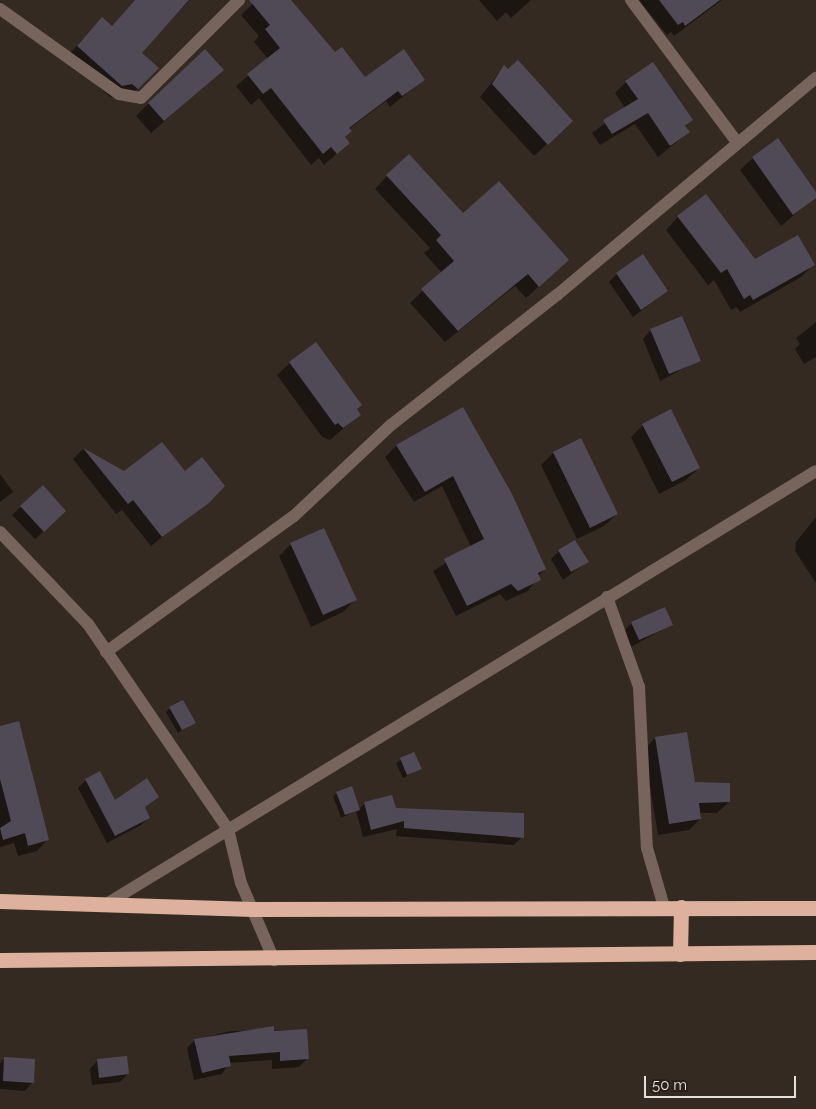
<!DOCTYPE html>
<html>
<head>
<meta charset="utf-8">
<style>
  body { margin:0 }
  #map { position:relative; width:816px; height:1109px; overflow:hidden; background:#342a21; font-family:Raleway,sans-serif }
  div>[style] { position:absolute }
  [style*='--x'] { left:calc(var(--x)*1px); top:calc(var(--y)*1px); width:calc(var(--w)*1px); rotate:calc(var(--a)*1deg) }
  .shadow>* { inset:0; background:#0007 }
  .building>* { inset:0; background:#504a56 }
  .minor>* { height:12px; margin:-6px; padding:0 6px; transform-origin:6px; border-radius:6px; background:#76645d }
  .highway>* { height:15px; margin:-7.5px; padding:0 7.5px; transform-origin:7.5px; border-radius:7.5px; background:#ddb19e }
  span { translate:-50% -50%; white-space:nowrap; text-align:center; line-height:1.15; -webkit-text-stroke:4px #2a2017; paint-order:stroke }
  .scale { position:absolute; left:644px; top:1076px; width:152px; height:22px; box-sizing:border-box; border:2px solid #e6e0da; border-top:0; padding-left:6px; font-size:15px; line-height:18px; white-space:nowrap; color:#e6e0da; -webkit-text-stroke:4px #2a2017; paint-order:stroke }
</style>
</head>
<body>
<div id="map">
  <div class="shadow">
    <div style="clip-path:polygon(135px 0,190px 0,140px 53px,158px 68px,126px 100px,120px 95px,110px 97px,66px 58px,91px 30px,111px 27px)"></div>
    <div style="clip-path:polygon(257px 0,289px 0,335px 54px,364px 79px,424px 79px,390px 107px,386px 101px,349px 129px,344px 137px,349px 143px,324px 165px,319px 158px,311px 165px,259px 98px,251px 105px,236px 86px,268px 59px,254px 42px,259px 36px,241px 15px)"></div>
    <div style="clip-path:polygon(479px 0,531px 0,511px 18px,506px 12px,497px 21px)"></div>
    <div style="clip-path:polygon(639px 0,722px 0,674px 36px,671px 32px,667px 35px)"></div>
    <div style="clip-path:polygon(504px 67px,559px 133px,534px 156px,480px 97px)"></div>
    <div style="clip-path:polygon(209px 82px,151px 133px,136px 116px,149px 103px)"></div>
    <div style="clip-path:polygon(626px 82px,692px 120px,685px 127px,689px 132px,658px 157px,635px 124px,600px 145px,592px 133px,625px 108px,615px 93px)"></div>
    <div style="clip-path:polygon(753px 158px,816px 195px,816px 197px,781px 226px,740px 170px)"></div>
    <div style="clip-path:polygon(387px 176px,463px 214px,555px 272px,526px 298px,515px 286px,445px 342px,410px 303px,442px 273px,424px 253px,430px 248px,375px 189px)"></div>
    <div style="clip-path:polygon(678px 217px,755px 261px,813px 265px,801px 277px,740px 312px,737px 307px,731px 310px,714px 280px,708px 285px,666px 230px)"></div>
    <div style="clip-path:polygon(617px 274px,667px 291px,633px 317px,609px 282px)"></div>
    <div style="clip-path:polygon(816px 322px,816px 357px,804px 364px,795px 349px,800px 344px,796px 338px)"></div>
    <div style="clip-path:polygon(651px 330px,699px 360px,660px 381px,643px 339px)"></div>
    <div style="clip-path:polygon(290px 363px,356px 410px,359px 415px,330px 440px,322px 437px,277px 375px)"></div>
    <div style="clip-path:polygon(463px 409px,544px 569px,528px 591px,506px 601px,500px 594px,456px 616px,433px 571px,471px 547px,442px 486px,414px 502px,385px 457px,396px 446px)"></div>
    <div style="clip-path:polygon(643px 425px,699px 468px,686px 480px,659px 494px,631px 437px)"></div>
    <div style="clip-path:polygon(83px 449px,124px 473px,185px 473px,213px 496px,151px 546px,122px 510px,116px 514px,73px 459px)"></div>
    <div style="clip-path:polygon(553px 453px,617px 514px,604px 526px,577px 539px,541px 465px)"></div>
    <div style="clip-path:polygon(0 474px,13px 492px,0 502px)"></div>
    <div style="clip-path:polygon(42px 487px,56px 520px,35px 539px,12px 515px)"></div>
    <div style="clip-path:polygon(816px 517px,816px 583px,795px 551px,796px 542px)"></div>
    <div style="clip-path:polygon(291px 544px,355px 600px,343px 612px,311px 627px,279px 556px)"></div>
    <div style="clip-path:polygon(559px 551px,587px 562px,563px 580px,551px 559px)"></div>
    <div style="clip-path:polygon(632px 623px,672px 624px,631px 647px,624px 631px)"></div>
    <div style="clip-path:polygon(170px 708px,194px 722px,178px 733px,166px 712px)"></div>
    <div style="clip-path:polygon(0 728px,47px 840px,37px 851px,18px 856px,14px 843px,0 847px)"></div>
    <div style="clip-path:polygon(655px 738px,694px 784px,729px 802px,717px 813px,699px 813px,700px 819px,689px 830px,658px 835px,644px 750px)"></div>
    <div style="clip-path:polygon(413px 753px,420px 768px,403px 778px,396px 763px)"></div>
    <div style="clip-path:polygon(86px 780px,114px 802px,158px 797px,144px 808px,149px 818px,141px 825px,107px 843px,78px 788px)"></div>
    <div style="clip-path:polygon(337px 793px,359px 809px,365px 803px,522px 837px,514px 845px,396px 836px,397px 829px,363px 837px,356px 811px,341px 818px,333px 796px)"></div>
    <div style="clip-path:polygon(306px 1030px,307px 1059px,299px 1067px,272px 1069px,272px 1060px,229px 1063px,222px 1074px,194px 1080px,187px 1048px,195px 1040px,231px 1031px)"></div>
    <div style="clip-path:polygon(5px 1058px,33px 1082px,25px 1091px,0 1089px,0 1063px)"></div>
    <div style="clip-path:polygon(98px 1060px,128px 1074px,120px 1082px,92px 1085px,90px 1069px)"></div>
  </div>
  <div class="building">
    <div style="clip-path:polygon(135px 0,189px 0,142px 53px,159px 68px,138px 89px,132px 84px,122px 86px,77px 46px,102px 17px,112px 26px)"></div>
    <div style="clip-path:polygon(249px 0,291px 0,335px 52px,342px 47px,365px 77px,404px 49px,425px 80px,402px 96px,398px 91px,349px 128px,352px 131px,345px 137px,350px 143px,337px 154px,331px 147px,323px 154px,271px 88px,263px 94px,247px 74px,280px 48px,265px 29px,270px 25px)"></div>
    <div style="clip-path:polygon(659px 0,720px 0,685px 26px,683px 22px,678px 25px)"></div>
    <div style="clip-path:polygon(205px 49px,224px 70px,164px 121px,148px 103px)"></div>
    <div style="clip-path:polygon(518px 60px,573px 121px,548px 145px,492px 84px,504px 65px,508px 69px)"></div>
    <div style="clip-path:polygon(653px 62px,693px 120px,685px 126px,690px 132px,670px 146px,648px 113px,612px 134px,603px 120px,638px 99px,625px 81px)"></div>
    <div style="clip-path:polygon(778px 138px,816px 192px,816px 198px,793px 215px,752px 157px)"></div>
    <div style="clip-path:polygon(409px 154px,463px 213px,499px 181px,569px 260px,539px 287px,528px 274px,458px 331px,421px 289px,454px 261px,436px 240px,441px 235px,386px 175px)"></div>
    <div style="clip-path:polygon(706px 194px,755px 259px,798px 235px,815px 265px,753px 300px,750px 295px,744px 299px,727px 269px,721px 273px,677px 216px)"></div>
    <div style="clip-path:polygon(643px 254px,668px 291px,641px 310px,616px 273px)"></div>
    <div style="clip-path:polygon(682px 316px,701px 361px,669px 374px,650px 329px)"></div>
    <div style="clip-path:polygon(316px 342px,362px 405px,357px 409px,361px 415px,343px 428px,338px 423px,335px 425px,289px 362px)"></div>
    <div style="clip-path:polygon(463px 407px,512px 494px,546px 569px,538px 573px,541px 580px,518px 591px,511px 584px,467px 606px,444px 559px,484px 539px,453px 476px,425px 492px,396px 445px)"></div>
    <div style="clip-path:polygon(671px 409px,700px 468px,672px 482px,642px 424px)"></div>
    <div style="clip-path:polygon(581px 438px,618px 514px,590px 528px,553px 452px)"></div>
    <div style="clip-path:polygon(162px 442px,185px 471px,202px 457px,225px 486px,209px 503px,162px 537px,133px 500px,128px 504px,83px 448px,124px 471px)"></div>
    <div style="clip-path:polygon(43px 485px,66px 511px,44px 532px,20px 506px)"></div>
    <div style="clip-path:polygon(324px 528px,357px 600px,323px 615px,290px 543px)"></div>
    <div style="clip-path:polygon(575px 540px,589px 562px,571px 572px,558px 550px)"></div>
    <div style="clip-path:polygon(665px 607px,673px 625px,639px 640px,631px 622px)"></div>
    <div style="clip-path:polygon(183px 700px,196px 723px,182px 730px,169px 707px)"></div>
    <div style="clip-path:polygon(19px 721px,49px 840px,28px 846px,25px 833px,3px 840px,0 828px,11px 821px,0 779px,0 726px)"></div>
    <div style="clip-path:polygon(687px 732px,695px 782px,730px 783px,730px 802px,699px 803px,701px 819px,669px 824px,655px 737px)"></div>
    <div style="clip-path:polygon(414px 752px,422px 769px,407px 775px,400px 758px)"></div>
    <div style="clip-path:polygon(100px 771px,115px 800px,147px 778px,159px 797px,145px 807px,150px 818px,115px 836px,85px 779px)"></div>
    <div style="clip-path:polygon(352px 786px,360px 810px,345px 815px,336px 792px)"></div>
    <div style="clip-path:polygon(392px 795px,396px 808px,524px 813px,524px 838px,404px 828px,404px 821px,371px 830px,364px 802px)"></div>
    <div style="clip-path:polygon(274px 1026px,274px 1031px,307px 1029px,309px 1059px,280px 1061px,280px 1052px,229px 1056px,231px 1066px,202px 1073px,194px 1039px)"></div>
    <div style="clip-path:polygon(127px 1056px,129px 1074px,99px 1078px,97px 1059px)"></div>
    <div style="clip-path:polygon(4px 1057px,35px 1059px,34px 1083px,3px 1081px)"></div>
  </div>
  <div class="minor">
    <div style="--x:631;--y:0;--w:177;--a:53.3"></div>
    <div style="--x:0;--y:9;--w:146;--a:35.5"></div>
    <div style="--x:119;--y:94;--w:22;--a:10"></div>
    <div style="--x:141;--y:98;--w:139;--a:-45"></div>
    <div style="--x:0;--y:532;--w:127;--a:46.3"></div>
    <div style="--x:88;--y:624;--w:248;--a:55.7"></div>
    <div style="--x:228;--y:829;--w:56;--a:76.5"></div>
    <div style="--x:241;--y:883;--w:84;--a:66.8"></div>
    <div style="--x:607;--y:597;--w:96;--a:70.4"></div>
    <div style="--x:639;--y:687;--w:161;--a:87.2"></div>
    <div style="--x:647;--y:848;--w:61;--a:73.9"></div>
    <div style="--x:106;--y:652;--w:232;--a:-35.9"></div>
    <div style="--x:294;--y:516;--w:133;--a:-43.2"></div>
    <div style="--x:391;--y:425;--w:211;--a:-38.1"></div>
    <div style="--x:557;--y:295;--w:338;--a:-40"></div>
    <div style="--x:108;--y:903;--w:829;--a:-31.39"></div>
  </div>
  <div class="highway">
    <div style="--x:0;--y:901;--w:253;--a:1.8"></div>
    <div style="--x:253;--y:909;--w:563;--a:-0.1"></div>
    <div style="--x:680;--y:954;--w:47;--a:-88.8"></div>
    <div style="--x:0;--y:960;--w:816;--a:-0.56"></div>
  </div>
  <div class="scale">50 m</div>
</div>
</body>
</html>
